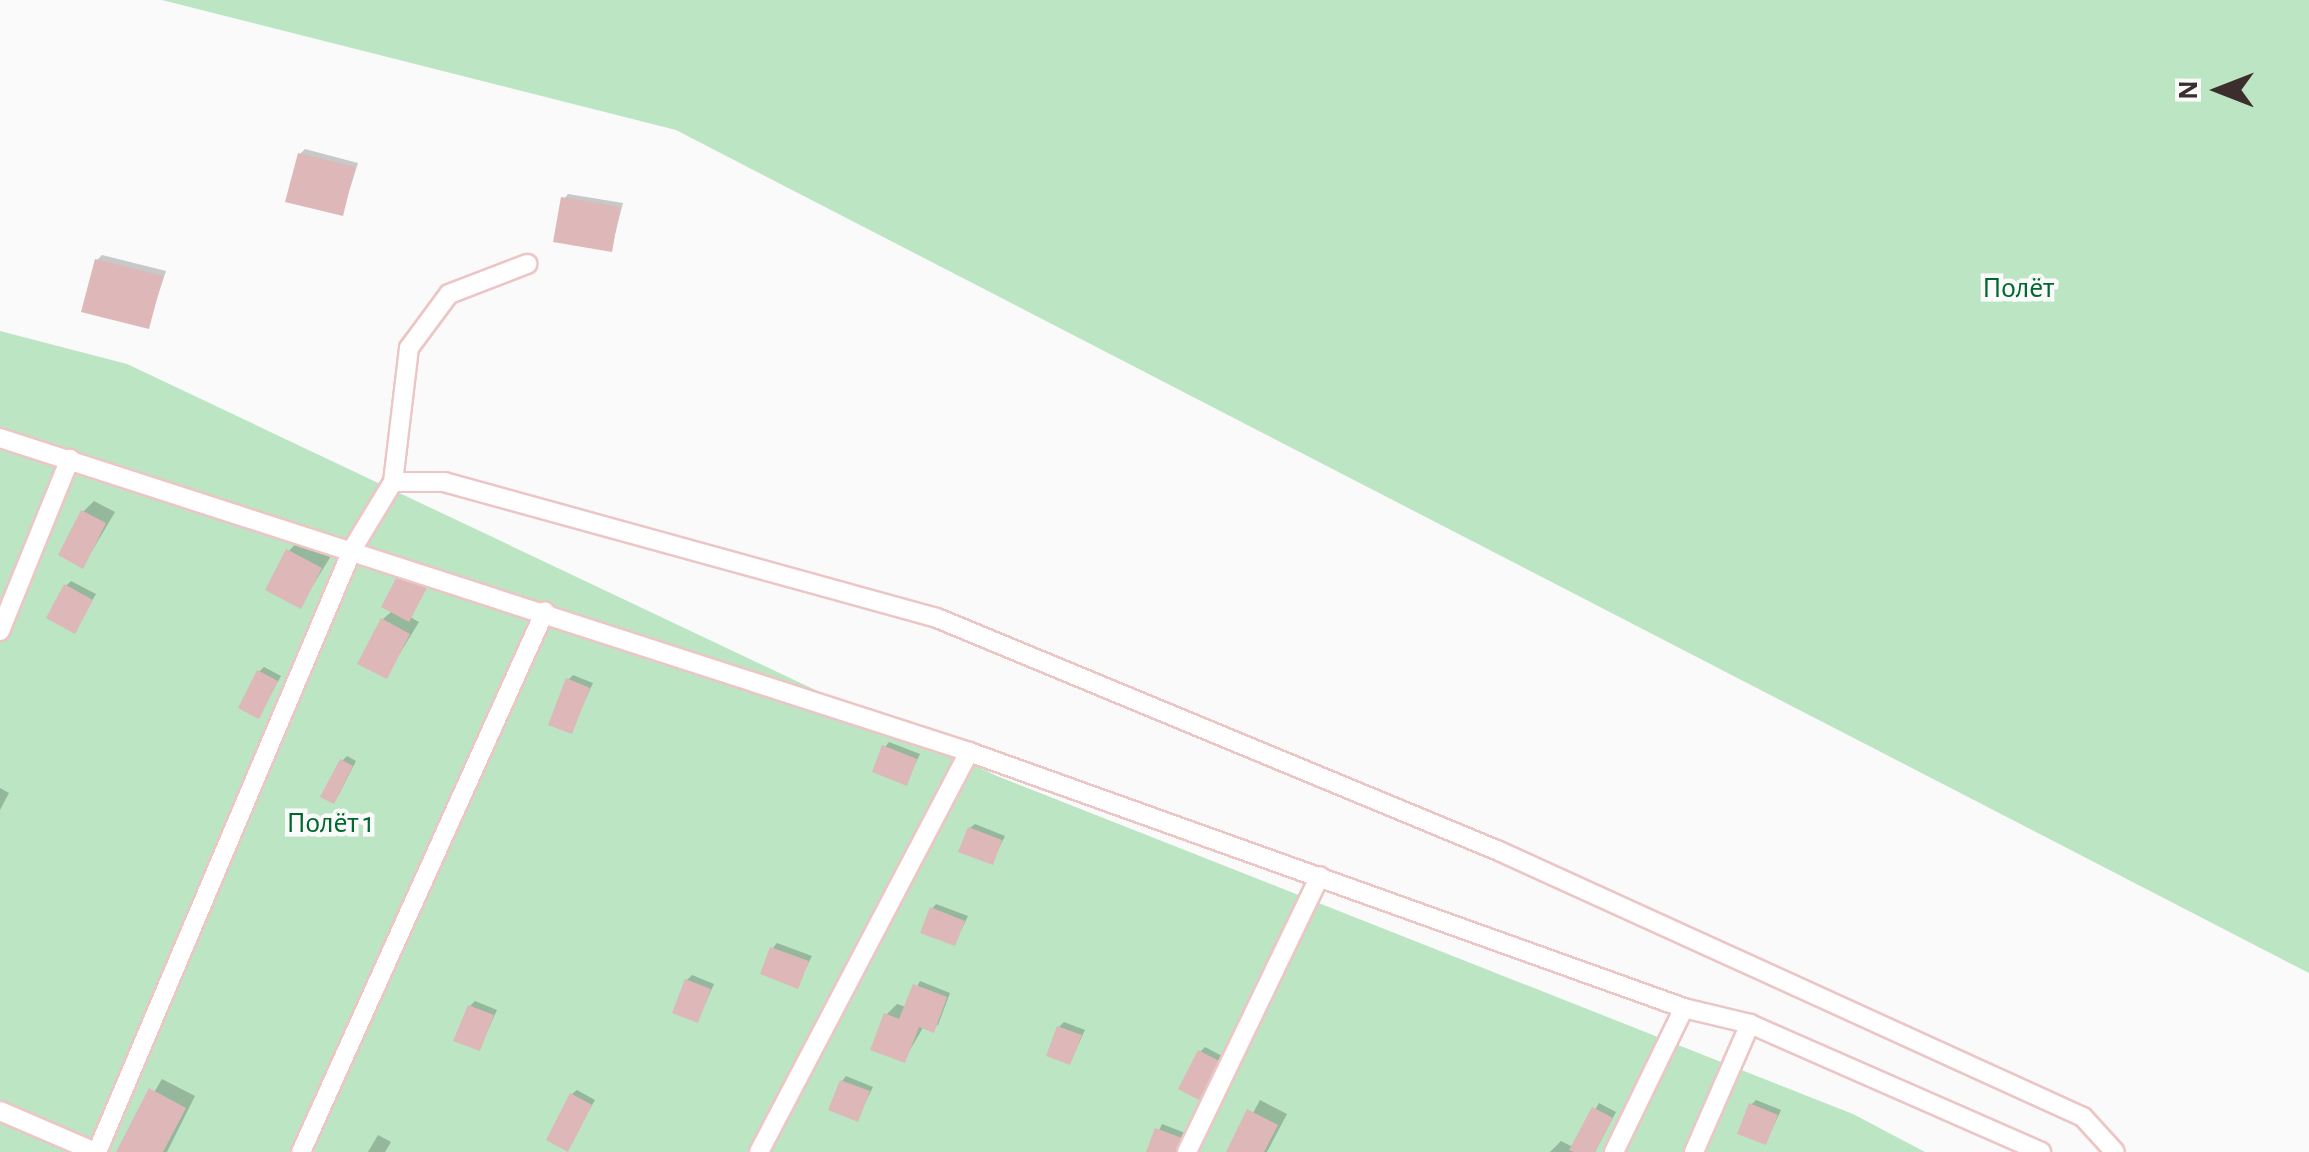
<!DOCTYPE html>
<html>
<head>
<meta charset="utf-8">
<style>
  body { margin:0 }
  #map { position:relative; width:2309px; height:1152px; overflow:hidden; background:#fafafa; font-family:"Alegreya Sans",sans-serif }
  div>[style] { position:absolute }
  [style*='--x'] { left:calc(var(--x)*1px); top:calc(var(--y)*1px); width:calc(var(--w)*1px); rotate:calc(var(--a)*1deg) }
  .green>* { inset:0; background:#bbe5c3 }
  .shadow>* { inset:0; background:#0003 }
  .building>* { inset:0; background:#deb8b8 }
  .roads { filter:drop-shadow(2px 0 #ecc5c5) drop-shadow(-2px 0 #ecc5c5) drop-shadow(0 2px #ecc5c5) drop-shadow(0 -2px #ecc5c5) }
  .service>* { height:18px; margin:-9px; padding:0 9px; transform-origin:9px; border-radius:9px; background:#fff }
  span { translate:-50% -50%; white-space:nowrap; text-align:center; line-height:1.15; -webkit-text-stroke:9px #fafafa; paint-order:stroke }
  .park-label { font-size:30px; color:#00682e }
  .north { position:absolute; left:2169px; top:40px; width:100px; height:100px; -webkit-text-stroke:8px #fafafa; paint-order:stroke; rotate:270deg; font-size:28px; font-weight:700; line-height:40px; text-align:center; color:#3d2e2e }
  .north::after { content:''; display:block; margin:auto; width:35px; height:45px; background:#3d2e2e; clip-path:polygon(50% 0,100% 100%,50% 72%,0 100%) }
</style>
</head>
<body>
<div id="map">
  <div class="green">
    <div style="clip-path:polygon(162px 0,2309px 0,2309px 973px,676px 130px)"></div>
    <div style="clip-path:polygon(0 331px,127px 364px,997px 776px,1853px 1114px,1925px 1152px,0 1152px)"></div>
  </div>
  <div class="shadow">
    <div style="clip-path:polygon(305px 149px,358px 163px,342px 214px,300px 154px)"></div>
    <div style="clip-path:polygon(568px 194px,623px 203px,611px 250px,564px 199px)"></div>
    <div style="clip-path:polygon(102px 255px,166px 271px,148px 326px,97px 260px)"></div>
    <div style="clip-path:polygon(94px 501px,115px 512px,83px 566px,83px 512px)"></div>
    <div style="clip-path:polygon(299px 540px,331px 556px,300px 606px,289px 551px)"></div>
    <div style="clip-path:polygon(433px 576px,410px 617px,419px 622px,386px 676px,383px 619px)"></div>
    <div style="clip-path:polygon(71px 581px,96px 594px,75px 630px,66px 586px)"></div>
    <div style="clip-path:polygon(264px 667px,281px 676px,259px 716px,259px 672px)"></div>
    <div style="clip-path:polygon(573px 675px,593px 683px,571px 731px,568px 680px)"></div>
    <div style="clip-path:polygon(889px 742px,920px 754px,906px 783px,885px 747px)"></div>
    <div style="clip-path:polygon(347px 756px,356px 761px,338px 796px,342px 761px)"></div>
    <div style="clip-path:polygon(0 788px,9px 793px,0 810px)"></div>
    <div style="clip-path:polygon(975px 824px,1005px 836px,992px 862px,970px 828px)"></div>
    <div style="clip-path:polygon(936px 904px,968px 916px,955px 943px,932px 909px)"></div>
    <div style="clip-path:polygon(777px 943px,812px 956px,797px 986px,773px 948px)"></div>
    <div style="clip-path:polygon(692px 975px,714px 984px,698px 1020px,687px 980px)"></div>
    <div style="clip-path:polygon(920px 981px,950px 993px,938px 1025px,924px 1026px,904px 1060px,886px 1015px,897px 1004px,906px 1007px)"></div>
    <div style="clip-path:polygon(475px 1001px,497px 1010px,480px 1048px,470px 1006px)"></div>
    <div style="clip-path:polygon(1064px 1022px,1085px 1030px,1070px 1063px,1059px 1027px)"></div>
    <div style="clip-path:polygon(1205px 1047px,1224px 1057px,1201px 1097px,1200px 1052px)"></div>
    <div style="clip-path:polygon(846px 1076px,873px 1087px,857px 1119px,842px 1081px)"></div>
    <div style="clip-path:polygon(162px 1079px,195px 1096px,167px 1152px,119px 1152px)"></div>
    <div style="clip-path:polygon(577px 1090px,595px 1100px,567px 1149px,572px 1094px)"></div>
    <div style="clip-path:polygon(1260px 1100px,1287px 1114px,1267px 1152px,1232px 1152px)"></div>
    <div style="clip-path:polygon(1756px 1100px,1781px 1110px,1766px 1142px,1751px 1105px)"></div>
    <div style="clip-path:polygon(1599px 1103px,1616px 1112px,1595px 1152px,1550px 1152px,1561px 1141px,1573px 1147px)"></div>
    <div style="clip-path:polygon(1162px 1124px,1193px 1136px,1149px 1152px)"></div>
    <div style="clip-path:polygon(378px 1135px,391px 1142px,385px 1152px,368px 1152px)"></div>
  </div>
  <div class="building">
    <div style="clip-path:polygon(298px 153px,355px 167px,343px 216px,285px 202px)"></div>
    <div style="clip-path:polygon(561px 197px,620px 207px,612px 252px,553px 242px)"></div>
    <div style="clip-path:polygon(95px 259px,163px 276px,149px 329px,81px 312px)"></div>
    <div style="clip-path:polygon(81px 510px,106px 523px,83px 569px,58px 555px)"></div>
    <div style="clip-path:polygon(286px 549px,322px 568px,301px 609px,265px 590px)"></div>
    <div style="clip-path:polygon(402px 567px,430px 582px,409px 622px,381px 607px)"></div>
    <div style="clip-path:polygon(64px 584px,93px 600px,75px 634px,46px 618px)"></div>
    <div style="clip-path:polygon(381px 618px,410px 634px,387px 679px,357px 664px)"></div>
    <div style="clip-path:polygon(257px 670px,278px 681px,259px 719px,238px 708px)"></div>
    <div style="clip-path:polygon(566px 678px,590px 688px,572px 734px,548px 725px)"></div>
    <div style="clip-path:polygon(882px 745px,917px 759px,907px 786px,872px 772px)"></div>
    <div style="clip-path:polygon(340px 759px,353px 766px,334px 804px,320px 797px)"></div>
    <div style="clip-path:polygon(968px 827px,1002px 840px,993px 865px,958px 852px)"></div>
    <div style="clip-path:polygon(930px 907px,965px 921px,955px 946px,920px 933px)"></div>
    <div style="clip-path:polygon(770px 947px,809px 961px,798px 989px,760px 974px)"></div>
    <div style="clip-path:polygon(685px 979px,711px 989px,698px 1023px,672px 1013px)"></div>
    <div style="clip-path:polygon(913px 984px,947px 997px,934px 1033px,919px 1027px,905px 1063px,870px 1050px,884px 1013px,899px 1019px)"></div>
    <div style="clip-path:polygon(468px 1005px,494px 1015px,480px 1051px,453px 1041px)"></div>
    <div style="clip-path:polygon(1057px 1026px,1082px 1035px,1070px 1065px,1046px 1056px)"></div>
    <div style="clip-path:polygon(1198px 1050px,1221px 1062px,1201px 1101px,1178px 1089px)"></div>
    <div style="clip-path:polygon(840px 1080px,870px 1091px,858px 1122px,828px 1110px)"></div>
    <div style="clip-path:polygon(149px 1088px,186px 1108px,163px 1152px,116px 1152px)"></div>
    <div style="clip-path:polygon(570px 1093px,592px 1105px,568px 1152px,546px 1140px)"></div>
    <div style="clip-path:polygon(1749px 1103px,1778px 1115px,1766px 1145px,1737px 1134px)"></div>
    <div style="clip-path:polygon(1592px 1107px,1613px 1118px,1595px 1152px,1574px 1152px,1569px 1150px)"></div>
    <div style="clip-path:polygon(1247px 1109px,1278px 1125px,1264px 1152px,1226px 1152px)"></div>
    <div style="clip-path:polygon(1155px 1128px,1190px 1141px,1186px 1152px,1146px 1152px)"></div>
  </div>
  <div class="roads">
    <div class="service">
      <div style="--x:0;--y:438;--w:1019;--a:17.95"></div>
      <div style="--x:969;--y:752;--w:759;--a:19.7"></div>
      <div style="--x:1684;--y:1008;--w:68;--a:13.6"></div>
      <div style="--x:1750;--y:1024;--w:318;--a:23.7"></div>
      <div style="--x:393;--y:482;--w:135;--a:-83.2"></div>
      <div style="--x:409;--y:348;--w:67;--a:-53.5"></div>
      <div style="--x:449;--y:294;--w:84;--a:-21"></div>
      <div style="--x:0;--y:631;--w:186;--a:-67.9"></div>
      <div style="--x:0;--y:1111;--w:103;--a:23.3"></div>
      <div style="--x:97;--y:1152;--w:656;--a:-67.03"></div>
      <div style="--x:353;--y:548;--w:77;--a:-58.8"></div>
      <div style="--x:393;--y:482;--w:51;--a:0"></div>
      <div style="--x:444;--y:482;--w:511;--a:15.42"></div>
      <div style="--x:937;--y:618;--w:608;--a:22.52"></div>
      <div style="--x:1499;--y:851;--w:642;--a:24.49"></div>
      <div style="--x:2083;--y:1117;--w:47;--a:47.6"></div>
      <div style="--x:301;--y:1152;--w:593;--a:-65.72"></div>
      <div style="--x:759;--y:1152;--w:452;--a:-62.3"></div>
      <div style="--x:1187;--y:1152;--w:306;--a:-64.3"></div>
      <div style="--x:1614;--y:1152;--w:160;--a:-64.1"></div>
      <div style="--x:1694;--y:1152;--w:140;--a:-66.4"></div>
    </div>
  </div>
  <div class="park-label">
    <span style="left:2018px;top:288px">Полёт</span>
    <span style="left:330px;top:823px">Полёт 1</span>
  </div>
  <div class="north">N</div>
</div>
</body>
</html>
